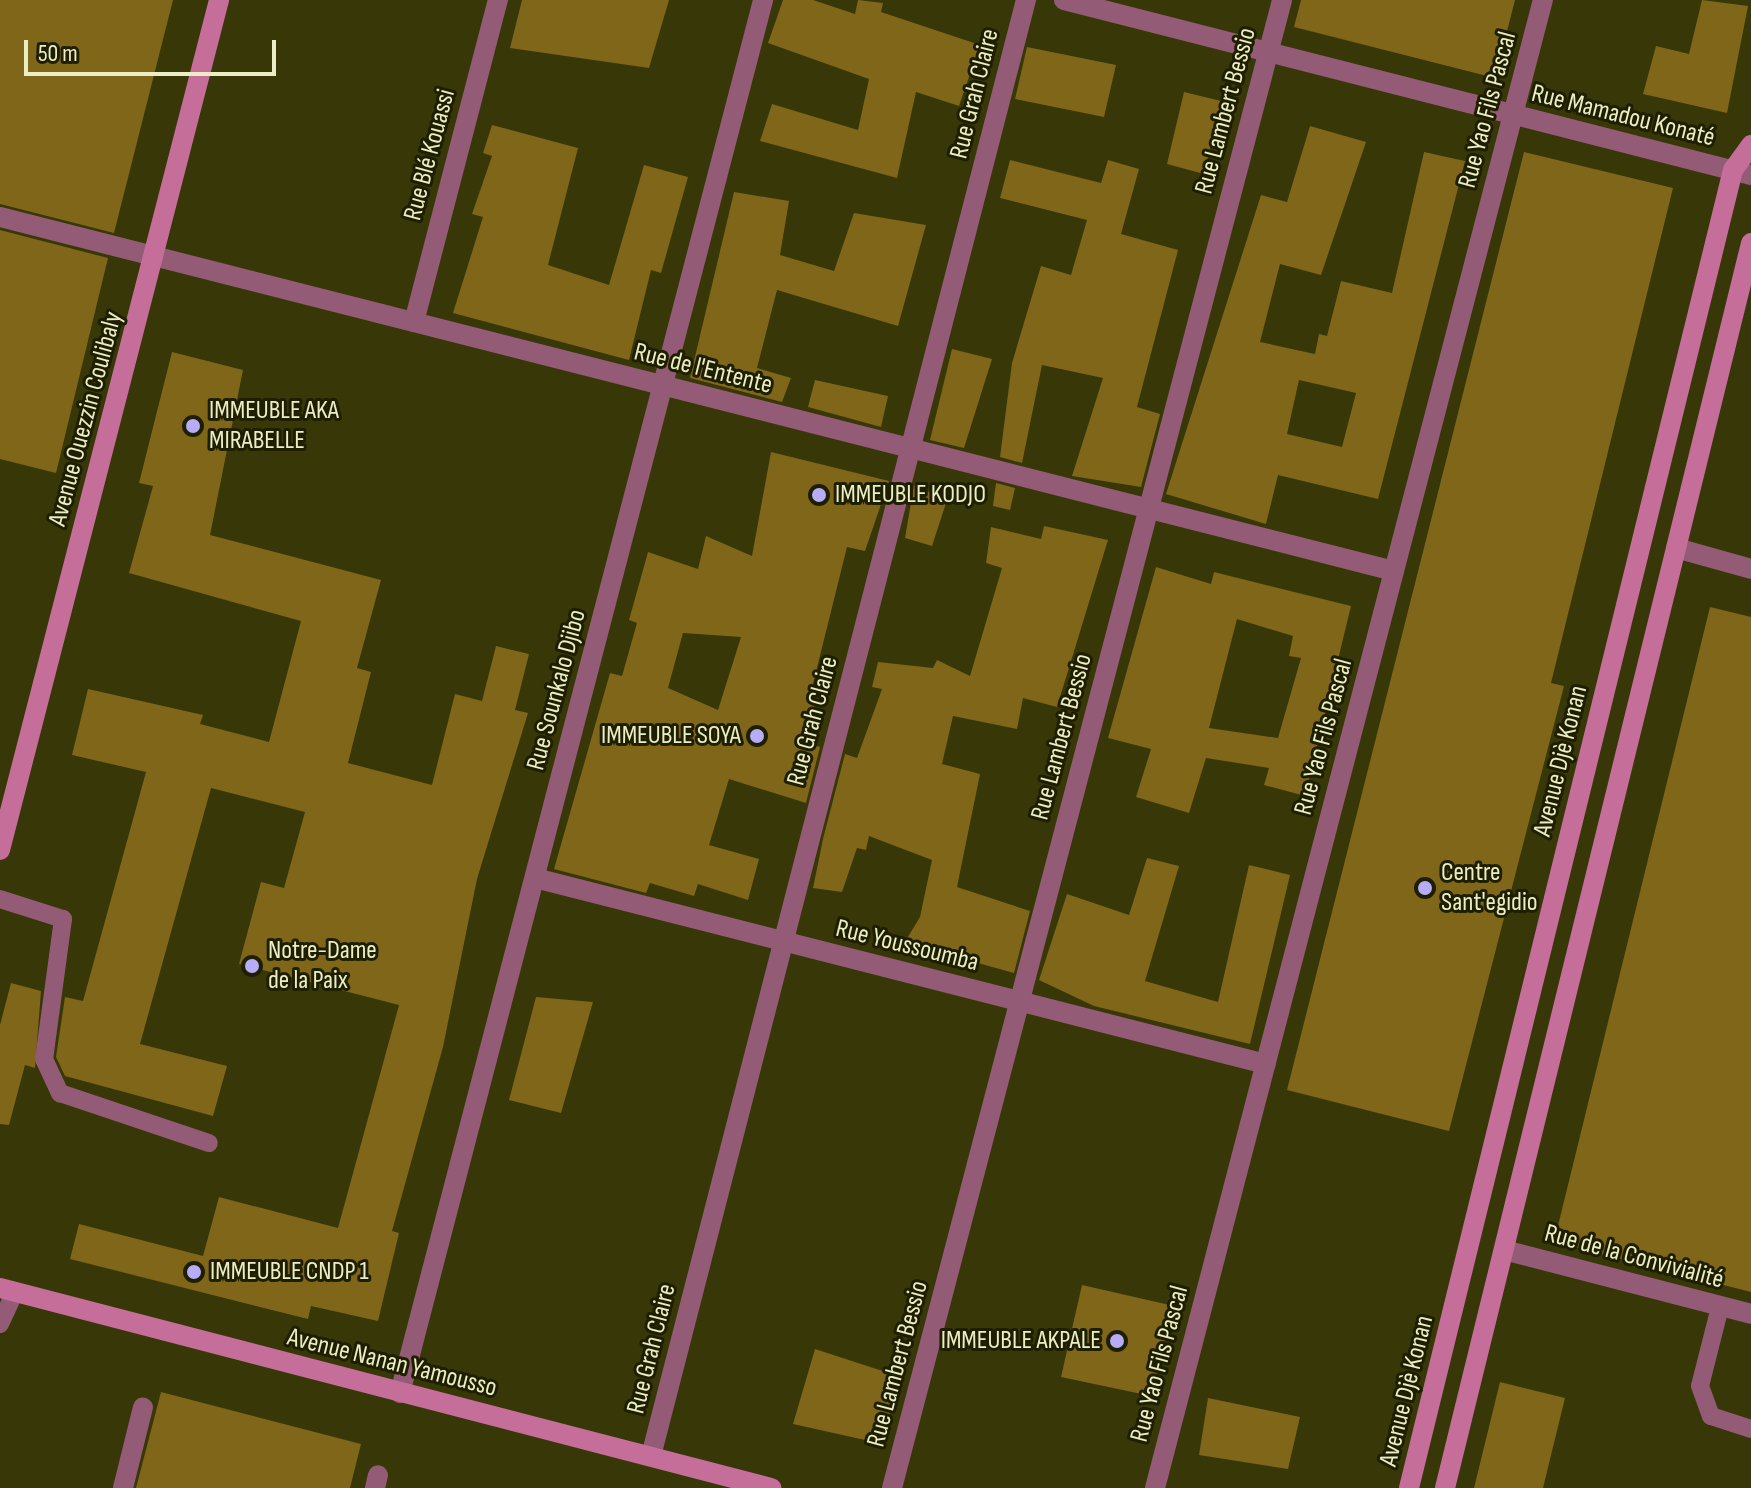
<!DOCTYPE html>
<html>
<head>
<meta charset="utf-8">
<style>
  body { margin:0 }
  #map { position:relative; width:1751px; height:1488px; overflow:hidden; background:#373708; font-family:"Sofia Sans Condensed",sans-serif }
  div>[style] { position:absolute }
  [style*='--x'] { left:calc(var(--x)*1px); top:calc(var(--y)*1px); width:calc(var(--w)*1px); rotate:calc(var(--a)*1deg) }
  .building>* { inset:0; background:#7f6618 }
  .lane>* { height:18px; margin:-9px; padding:0 9px; transform-origin:9px; border-radius:9px; background:#935b76 }
  .street>* { height:20px; margin:-10px; padding:0 10px; transform-origin:10px; border-radius:10px; background:#935b76 }
  .secondary>* { height:20px; margin:-10px; padding:0 10px; transform-origin:10px; border-radius:10px; background:#c66e9a }
  .dots>* { width:22px; height:22px; translate:-50% -50%; box-sizing:border-box; border:4px solid #1e1e00; border-radius:50% }
  span { translate:-50% -50%; white-space:nowrap; text-align:center; line-height:1.15; -webkit-text-stroke:6px #1e1e00; paint-order:stroke }
  .street-label { font-size:26px; color:#ebedc4 }
  .poi-label { font-size:26px; color:#ebedc4 }
  .left { translate:0 -50%; text-align:left }
  .right { translate:-100% -50%; text-align:right }
  .scale { position:absolute; left:24px; top:40px; width:252px; height:36px; box-sizing:border-box; border:4px solid #ebedc4; border-top:0; padding-left:10px; font-size:24px; line-height:28px; white-space:nowrap; color:#ebedc4; -webkit-text-stroke:6px #1e1e00; paint-order:stroke }
</style>
</head>
<body>
<div id="map">
  <div class="building">
    <div style="clip-path:polygon(0 0,173px 0,114px 233px,0 204px)"></div>
    <div style="clip-path:polygon(522px 0,669px 0,649px 68px,510px 48px)"></div>
    <div style="clip-path:polygon(783px 0,813px 0,855px 14px,858px 0,883px 3px,881px 12px,980px 45px,959px 106px,916px 92px,897px 178px,760px 141px,772px 104px,858px 130px,869px 79px,768px 43px)"></div>
    <div style="clip-path:polygon(1301px 0,1515px 0,1495px 78px,1294px 27px)"></div>
    <div style="clip-path:polygon(1702px 0,1748px 6px,1727px 113px,1643px 94px,1656px 46px,1689px 54px)"></div>
    <div style="clip-path:polygon(1027px 47px,1116px 65px,1104px 117px,1015px 99px)"></div>
    <div style="clip-path:polygon(1184px 92px,1221px 101px,1204px 174px,1167px 164px)"></div>
    <div style="clip-path:polygon(492px 125px,578px 148px,548px 265px,609px 285px,644px 165px,688px 177px,661px 273px,651px 270px,629px 360px,453px 313px,483px 217px,472px 214px,492px 156px,483px 153px)"></div>
    <div style="clip-path:polygon(evenodd,1310px 126px,1366px 142px,1321px 275px,1280px 264px,1260px 342px,1315px 354px,1319px 334px,1327px 336px,1341px 281px,1392px 293px,1424px 152px,1465px 161px,1378px 499px,1278px 475px,1266px 524px,1166px 494px,1261px 195px,1287px 202px,1310px 126px,1299px 380px,1356px 393px,1342px 447px,1287px 434px,1299px 380px)"></div>
    <div style="clip-path:polygon(1524px 152px,1673px 188px,1551px 683px,1564px 686px,1449px 1131px,1287px 1090px)"></div>
    <div style="clip-path:polygon(1010px 160px,1101px 183px,1108px 160px,1139px 169px,1121px 234px,1178px 250px,1137px 407px,1160px 414px,1141px 487px,1072px 476px,1103px 378px,1042px 365px,1022px 463px,1000px 457px,1012px 363px,1041px 266px,1071px 275px,1087px 220px,1000px 198px)"></div>
    <div style="clip-path:polygon(734px 192px,789px 201px,780px 255px,834px 271px,854px 213px,926px 225px,898px 326px,777px 290px,757px 368px,791px 378px,782px 402px,690px 378px)"></div>
    <div style="clip-path:polygon(0 230px,108px 258px,56px 473px,0 459px)"></div>
    <div style="clip-path:polygon(952px 349px,992px 359px,964px 448px,930px 440px)"></div>
    <div style="clip-path:polygon(172px 352px,243px 370px,210px 535px,381px 580px,357px 668px,371px 672px,348px 763px,432px 785px,455px 694px,482px 701px,496px 646px,529px 654px,515px 710px,528px 713px,477px 879px,443px 1047px,392px 1231px,399px 1233px,378px 1321px,311px 1306px,308px 1319px,70px 1259px,79px 1224px,203px 1256px,219px 1197px,338px 1228px,399px 1005px,239px 964px,261px 882px,284px 888px,305px 812px,211px 788px,140px 1044px,227px 1066px,213px 1116px,65px 1076px,56px 1057px,65px 997px,83px 1001px,146px 772px,72px 755px,88px 689px,203px 715px,200px 724px,269px 742px,301px 621px,129px 573px,153px 486px,139px 483px)"></div>
    <div style="clip-path:polygon(815px 380px,888px 396px,881px 427px,808px 407px)"></div>
    <div style="clip-path:polygon(evenodd,771px 452px,889px 481px,865px 551px,847px 547px,809px 700px,816px 702px,803px 741px,820px 747px,806px 803px,729px 779px,709px 845px,759px 859px,748px 900px,698px 884px,694px 896px,650px 883px,646px 893px,554px 869px,610px 673px,622px 676px,637px 623px,629px 620px,648px 552px,698px 569px,706px 536px,752px 556px,771px 452px,683px 633px,741px 637px,718px 710px,668px 688px,683px 633px)"></div>
    <div style="clip-path:polygon(996px 483px,1015px 488px,1010px 510px,993px 506px)"></div>
    <div style="clip-path:polygon(914px 485px,947px 500px,932px 546px,905px 538px)"></div>
    <div style="clip-path:polygon(1044px 526px,1108px 540px,1057px 707px,1023px 698px,1017px 729px,953px 716px,942px 764px,980px 774px,957px 887px,1030px 911px,1014px 973px,938px 952px,934px 961px,900px 950px,920px 917px,932px 860px,869px 836px,866px 850px,857px 848px,842px 892px,813px 888px,823px 839px,845px 754px,857px 758px,882px 689px,872px 687px,878px 662px,933px 668px,937px 660px,970px 676px,1002px 568px,986px 563px,991px 527px,1041px 539px)"></div>
    <div style="clip-path:polygon(evenodd,1156px 567px,1211px 584px,1214px 572px,1351px 606px,1305px 796px,1264px 785px,1269px 768px,1206px 758px,1189px 813px,1136px 797px,1151px 749px,1108px 738px,1156px 567px,1237px 619px,1293px 636px,1289px 656px,1301px 658px,1278px 738px,1209px 728px,1237px 619px)"></div>
    <div style="clip-path:polygon(1710px 607px,1751px 617px,1751px 1292px,1554px 1242px)"></div>
    <div style="clip-path:polygon(1147px 858px,1179px 866px,1145px 981px,1218px 1002px,1249px 865px,1290px 875px,1250px 1044px,1094px 1006px,1039px 980px,1067px 894px,1129px 915px)"></div>
    <div style="clip-path:polygon(11px 983px,41px 991px,35px 1068px,25px 1065px,9px 1125px,0 1124px,0 1025px)"></div>
    <div style="clip-path:polygon(536px 997px,593px 1002px,561px 1113px,509px 1100px)"></div>
    <div style="clip-path:polygon(1082px 1285px,1174px 1306px,1151px 1396px,1061px 1377px)"></div>
    <div style="clip-path:polygon(815px 1349px,898px 1376px,883px 1444px,793px 1424px)"></div>
    <div style="clip-path:polygon(1500px 1382px,1565px 1398px,1543px 1488px,1474px 1488px)"></div>
    <div style="clip-path:polygon(161px 1392px,361px 1444px,350px 1488px,136px 1488px)"></div>
    <div style="clip-path:polygon(1208px 1398px,1300px 1417px,1288px 1469px,1199px 1455px)"></div>
  </div>
  <div class="lane">
    <div style="--x:0;--y:899;--w:66;--a:17.6"></div>
    <div style="--x:63;--y:919;--w:141;--a:97.7"></div>
    <div style="--x:44;--y:1059;--w:38;--a:65"></div>
    <div style="--x:60;--y:1093;--w:157;--a:18.6"></div>
    <div style="--x:1720;--y:1307;--w:81;--a:104.2"></div>
    <div style="--x:1700;--y:1386;--w:32;--a:70"></div>
    <div style="--x:1711;--y:1416;--w:42;--a:18"></div>
    <div style="--x:0;--y:1324;--w:35;--a:-65"></div>
  </div>
  <div class="street">
    <div style="--x:1064;--y:0;--w:709;--a:14.29"></div>
    <div style="--x:0;--y:217;--w:1438;--a:14.25"></div>
    <div style="--x:414;--y:322;--w:333;--a:-75.4"></div>
    <div style="--x:1676;--y:548;--w:78;--a:15.6"></div>
    <div style="--x:535;--y:878;--w:754;--a:14.28"></div>
    <div style="--x:1504;--y:1250;--w:255;--a:14.5"></div>
    <div style="--x:400;--y:1393;--w:1440;--a:-75.39"></div>
    <div style="--x:651;--y:1456;--w:1504;--a:-75.56"></div>
    <div style="--x:123;--y:1488;--w:83;--a:-76.1"></div>
    <div style="--x:375;--y:1488;--w:13;--a:-77"></div>
    <div style="--x:892;--y:1488;--w:1538;--a:-75.31"></div>
    <div style="--x:1155;--y:1488;--w:1538;--a:-75.39"></div>
  </div>
  <div class="secondary">
    <div style="--x:0;--y:850;--w:878;--a:-75.55"></div>
    <div style="--x:0;--y:1288;--w:797;--a:14.54"></div>
    <div style="--x:1409;--y:1488;--w:1357;--a:-76.19"></div>
    <div style="--x:1733;--y:170;--w:31;--a:-54"></div>
    <div style="--x:1445;--y:1488;--w:1282;--a:-76.19"></div>
  </div>
  <div class="dots">
    <div style="left:193px;top:426px;background:#b6acf8"></div>
    <div style="left:819px;top:495px;background:#b6acf8"></div>
    <div style="left:757px;top:736px;background:#b6acf8"></div>
    <div style="left:1425px;top:888px;background:#b6acf8"></div>
    <div style="left:252px;top:966px;background:#b6acf8"></div>
    <div style="left:194px;top:1272px;background:#b6acf8"></div>
    <div style="left:1117px;top:1341px;background:#b6acf8"></div>
  </div>
  <div class="street-label">
    <span style="left:975px;top:94px;rotate:-76deg">Rue Grah Claire</span>
    <span style="left:1488px;top:110px;rotate:-75deg">Rue Yao Fils Pascal</span>
    <span style="left:1226px;top:111px;rotate:-75deg">Rue Lambert Bessio</span>
    <span style="left:1623px;top:116px;rotate:14deg">Rue Mamadou Konaté</span>
    <span style="left:430px;top:155px;rotate:-75deg">Rue Blé Kouassi</span>
    <span style="left:703px;top:369px;rotate:14deg">Rue de l'Entente</span>
    <span style="left:86px;top:419px;rotate:-75deg">Avenue Ouezzin Coulibaly</span>
    <span style="left:557px;top:690px;rotate:-75deg">Rue Sounkalo Djibo</span>
    <span style="left:813px;top:721px;rotate:-75deg">Rue Grah Claire</span>
    <span style="left:1062px;top:737px;rotate:-75deg">Rue Lambert Bessio</span>
    <span style="left:1324px;top:737px;rotate:-75deg">Rue Yao Fils Pascal</span>
    <span style="left:1561px;top:761px;rotate:-76deg">Avenue Djè Konan</span>
    <span style="left:907px;top:946px;rotate:14deg">Rue Youssoumba</span>
    <span style="left:1634px;top:1257px;rotate:15deg">Rue de la Convivialité</span>
    <span style="left:652px;top:1349px;rotate:-76deg">Rue Grah Claire</span>
    <span style="left:392px;top:1363px;rotate:14deg">Avenue Nanan Yamousso</span>
    <span style="left:898px;top:1364px;rotate:-75deg">Rue Lambert Bessio</span>
    <span style="left:1160px;top:1364px;rotate:-75deg">Rue Yao Fils Pascal</span>
    <span style="left:1407px;top:1391px;rotate:-76deg">Avenue Djè Konan</span>
  </div>
  <div class="poi-label">
    <span class="left" style="left:209px;top:426px">IMMEUBLE AKA<br>MIRABELLE</span>
    <span class="left" style="left:835px;top:495px">IMMEUBLE KODJO</span>
    <span class="right" style="left:741px;top:736px">IMMEUBLE SOYA</span>
    <span class="left" style="left:1441px;top:888px">Centre<br>Sant'egidio</span>
    <span class="left" style="left:268px;top:966px">Notre-Dame<br>de la Paix</span>
    <span class="left" style="left:210px;top:1272px">IMMEUBLE CNDP 1</span>
    <span class="right" style="left:1101px;top:1341px">IMMEUBLE AKPALE</span>
  </div>
  <div class="scale">50 m</div>
</div>
</body>
</html>
